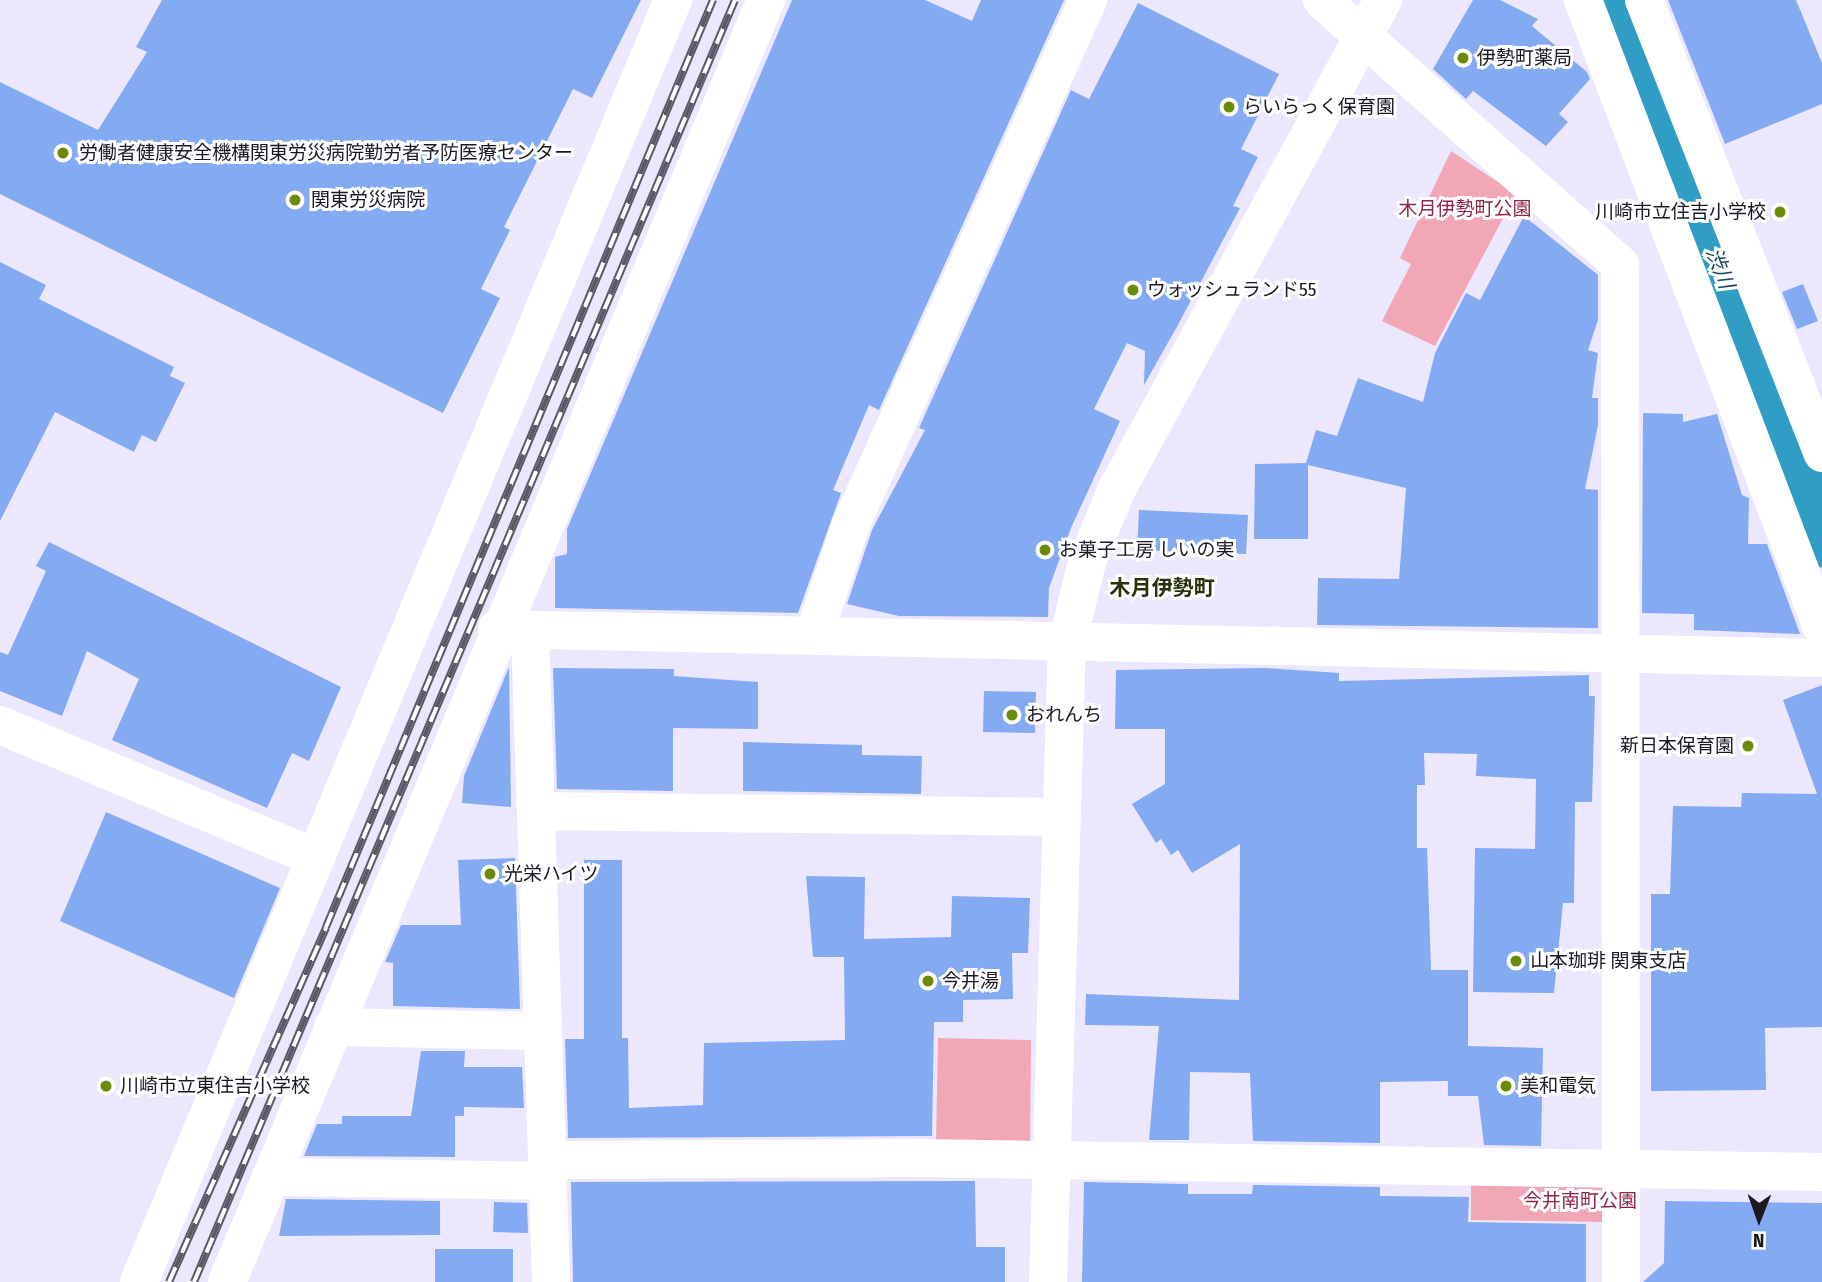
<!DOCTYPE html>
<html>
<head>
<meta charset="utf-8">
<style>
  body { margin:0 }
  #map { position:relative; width:1822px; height:1282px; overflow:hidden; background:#ece6ff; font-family:"Fira Sans Condensed","Noto Sans JP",sans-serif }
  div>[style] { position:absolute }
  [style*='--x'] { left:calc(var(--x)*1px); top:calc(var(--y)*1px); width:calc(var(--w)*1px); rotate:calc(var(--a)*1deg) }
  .green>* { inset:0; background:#f1a7b6 }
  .river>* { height:61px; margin:-30.5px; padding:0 30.5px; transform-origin:30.5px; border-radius:30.5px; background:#309dc5 }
  .building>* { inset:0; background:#84aaf1 }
  .minor>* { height:38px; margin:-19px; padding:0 19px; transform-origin:19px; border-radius:19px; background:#fff }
  .rail>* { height:8px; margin-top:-4px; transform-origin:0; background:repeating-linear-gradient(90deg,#fff 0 16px,#5c5867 0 32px); box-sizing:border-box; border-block:2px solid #5c5867 }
  .dots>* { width:19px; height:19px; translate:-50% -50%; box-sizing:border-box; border:4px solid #fff; border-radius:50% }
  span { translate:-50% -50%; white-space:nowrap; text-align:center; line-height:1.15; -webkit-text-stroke:6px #fff; paint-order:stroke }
  .poi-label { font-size:19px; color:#1b1823 }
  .left { translate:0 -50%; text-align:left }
  .right { translate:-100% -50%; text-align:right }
  .park-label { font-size:19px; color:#8e2547 }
  .water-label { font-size:21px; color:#1b4759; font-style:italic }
  .neighbourhood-label { font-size:21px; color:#28330d; font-weight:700 }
  .north { position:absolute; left:1724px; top:1184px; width:70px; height:70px; -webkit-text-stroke:5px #fff; paint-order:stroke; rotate:181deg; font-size:19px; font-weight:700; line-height:28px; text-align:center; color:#1b1823 }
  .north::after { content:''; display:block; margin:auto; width:24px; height:32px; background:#1b1823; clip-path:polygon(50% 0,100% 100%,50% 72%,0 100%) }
</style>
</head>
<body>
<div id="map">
  <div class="green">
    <div style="clip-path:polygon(1451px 151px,1516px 194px,1435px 346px,1382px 321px,1411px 264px,1400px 258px)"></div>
    <div style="clip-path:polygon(938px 1038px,1031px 1040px,1030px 1147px,936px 1145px)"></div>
    <div style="clip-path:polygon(1471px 1178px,1604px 1181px,1604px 1222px,1471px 1220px)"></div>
  </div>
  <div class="river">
    <div style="--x:1618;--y:0;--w:574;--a:69.16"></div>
  </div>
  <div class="building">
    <div style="clip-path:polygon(162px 0,641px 0,592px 98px,573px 89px,504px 227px,510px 230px,481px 289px,500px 298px,443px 413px,0 194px,0 82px,98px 130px,147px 52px,136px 47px)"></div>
    <div style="clip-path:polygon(792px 0,925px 0,972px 21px,981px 0,1064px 0,879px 410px,869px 405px,833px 490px,841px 493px,798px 613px,555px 608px,555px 557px,567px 554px,567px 529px)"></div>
    <div style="clip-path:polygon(1473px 0,1500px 0,1538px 19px,1532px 26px,1587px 72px,1590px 79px,1559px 114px,1568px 122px,1546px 146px,1473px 91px,1466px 99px,1433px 69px)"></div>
    <div style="clip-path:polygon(1668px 0,1796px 0,1822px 63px,1822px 104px,1725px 144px)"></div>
    <div style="clip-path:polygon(1138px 3px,1279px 74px,1241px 149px,1258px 157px,1233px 206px,1240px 208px,1179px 323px,1144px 385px,1145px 351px,1127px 343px,1094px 409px,1120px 421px,1071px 528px,1049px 588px,1048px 617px,899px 616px,847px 604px,872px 530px,925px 430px,919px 428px,1071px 90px,1089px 99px)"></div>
    <div style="clip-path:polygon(1524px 216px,1598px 275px,1598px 320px,1588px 350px,1598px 353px,1592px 398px,1598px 398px,1598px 425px,1585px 489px,1598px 490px,1598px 628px,1317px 625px,1318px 578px,1399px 579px,1406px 488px,1308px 465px,1308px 539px,1254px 539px,1255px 464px,1306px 463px,1316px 430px,1337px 436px,1358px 378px,1423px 402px,1435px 353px,1466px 293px,1480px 300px)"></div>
    <div style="clip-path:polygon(0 262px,46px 285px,39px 299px,174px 367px,170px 376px,185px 383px,156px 442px,142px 435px,134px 452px,55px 412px,0 521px)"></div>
    <div style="clip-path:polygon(1803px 284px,1818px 321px,1797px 329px,1782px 292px)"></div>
    <div style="clip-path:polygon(1643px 413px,1683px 414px,1683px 422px,1717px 414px,1742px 495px,1749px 498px,1748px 544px,1767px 544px,1800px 634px,1694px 630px,1694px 614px,1642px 613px)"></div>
    <div style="clip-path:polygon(1139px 510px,1248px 515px,1246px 554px,1137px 550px)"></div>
    <div style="clip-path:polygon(49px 542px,341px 687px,309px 761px,292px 753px,267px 808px,112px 740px,139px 679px,87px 651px,62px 716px,0 691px,0 652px,8px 655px,46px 571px,36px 566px)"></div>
    <div style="clip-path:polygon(509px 667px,511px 807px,462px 803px,464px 776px)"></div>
    <div style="clip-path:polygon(553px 668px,674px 669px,674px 676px,758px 682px,758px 729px,673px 728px,673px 791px,557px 789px)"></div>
    <div style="clip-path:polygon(1265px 668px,1339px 673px,1339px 681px,1589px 675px,1589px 696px,1595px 696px,1592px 802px,1575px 802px,1574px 903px,1563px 903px,1554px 993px,1473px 992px,1475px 848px,1535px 849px,1536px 779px,1476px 776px,1477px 754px,1424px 753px,1425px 785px,1417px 785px,1417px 848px,1427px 848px,1431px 970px,1468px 970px,1468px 1046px,1543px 1048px,1541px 1146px,1484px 1145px,1478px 1096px,1448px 1096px,1448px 1081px,1380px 1082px,1380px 1143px,1253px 1141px,1250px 1073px,1190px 1072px,1189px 1140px,1149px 1140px,1159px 1026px,1085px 1025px,1086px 994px,1239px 1000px,1240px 844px,1192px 873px,1178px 850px,1171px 855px,1161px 839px,1156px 843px,1132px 804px,1165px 784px,1165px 729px,1115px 729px,1116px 670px)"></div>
    <div style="clip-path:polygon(1822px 685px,1822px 1027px,1765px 1028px,1766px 1090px,1651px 1091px,1651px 894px,1670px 894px,1673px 806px,1741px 807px,1742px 793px,1817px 794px,1783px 700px)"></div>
    <div style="clip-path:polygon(984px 691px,1036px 692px,1035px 733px,983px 732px)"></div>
    <div style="clip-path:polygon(743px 742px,862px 745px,862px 755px,922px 756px,921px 794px,743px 791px)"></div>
    <div style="clip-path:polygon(106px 812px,280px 888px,234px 998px,60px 921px)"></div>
    <div style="clip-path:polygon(515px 858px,520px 1009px,393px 1006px,393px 963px,385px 962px,401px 925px,461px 925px,458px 860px)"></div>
    <div style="clip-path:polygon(584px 860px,622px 860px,622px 1038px,628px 1038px,629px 1108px,703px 1105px,704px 1043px,845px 1040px,844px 957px,813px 957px,806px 876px,865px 877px,864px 939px,951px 937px,952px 896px,1030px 898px,1028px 953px,1012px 953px,1013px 999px,963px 1000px,963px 1022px,934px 1022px,932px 1136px,568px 1138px,565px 1039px,584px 1039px)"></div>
    <div style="clip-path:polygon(421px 1051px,465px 1051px,464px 1067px,522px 1067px,524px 1108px,464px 1107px,464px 1116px,455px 1116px,455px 1157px,304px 1156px,317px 1124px,342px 1124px,342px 1116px,411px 1116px)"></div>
    <div style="clip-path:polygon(975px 1181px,976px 1247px,1005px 1247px,1005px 1282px,573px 1282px,571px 1182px)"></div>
    <div style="clip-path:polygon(1084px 1182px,1188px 1184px,1188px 1194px,1252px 1194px,1253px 1185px,1380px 1187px,1380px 1196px,1469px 1197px,1468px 1222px,1586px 1224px,1586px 1282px,1082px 1282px)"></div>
    <div style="clip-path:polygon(286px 1199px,440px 1201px,440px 1235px,279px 1236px)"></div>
    <div style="clip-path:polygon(1665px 1201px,1822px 1203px,1822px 1282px,1643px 1282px,1664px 1263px)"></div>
    <div style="clip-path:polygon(494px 1202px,527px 1203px,528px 1233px,493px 1232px)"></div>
    <div style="clip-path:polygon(435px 1249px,513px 1249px,513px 1282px,435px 1282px)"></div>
  </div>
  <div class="minor">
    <div style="--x:1322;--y:0;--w:399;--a:41.6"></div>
    <div style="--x:1620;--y:265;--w:1017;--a:89.94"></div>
    <div style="--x:1583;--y:0;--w:672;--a:69.16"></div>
    <div style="--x:1644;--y:0;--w:487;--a:68.5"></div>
    <div style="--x:497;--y:629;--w:1325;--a:1.25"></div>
    <div style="--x:530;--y:631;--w:651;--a:88.15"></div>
    <div style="--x:814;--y:634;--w:118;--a:-71.3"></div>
    <div style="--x:852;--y:522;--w:573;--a:-65.67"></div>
    <div style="--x:0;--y:725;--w:343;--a:22.8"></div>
    <div style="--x:536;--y:811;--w:524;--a:0.66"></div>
    <div style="--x:333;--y:1027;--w:210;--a:1.1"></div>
    <div style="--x:547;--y:1160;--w:373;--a:-0.3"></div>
    <div style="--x:920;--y:1158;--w:902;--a:0.89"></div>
    <div style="--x:271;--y:1177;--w:277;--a:0.8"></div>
    <div style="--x:139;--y:1282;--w:1389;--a:-67.39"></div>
    <div style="--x:227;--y:1282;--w:1391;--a:-67.2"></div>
    <div style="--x:1048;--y:1282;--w:639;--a:-88.3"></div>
    <div style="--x:1067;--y:643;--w:88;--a:-76.1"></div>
    <div style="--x:1088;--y:558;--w:75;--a:-67.2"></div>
    <div style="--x:1117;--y:489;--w:557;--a:-61.46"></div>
  </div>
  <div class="rail">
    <div style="--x:169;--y:1282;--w:388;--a:-66.1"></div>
    <div style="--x:326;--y:927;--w:1005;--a:-67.34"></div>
    <div style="--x:194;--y:1282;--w:1391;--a:-67.12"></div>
  </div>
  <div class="dots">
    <div style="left:1463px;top:58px;background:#6b8a07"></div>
    <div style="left:1229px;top:107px;background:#6b8a07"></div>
    <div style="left:63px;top:153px;background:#6b8a07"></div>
    <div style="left:295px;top:200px;background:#6b8a07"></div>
    <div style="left:1780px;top:212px;background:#6b8a07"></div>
    <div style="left:1133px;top:290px;background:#6b8a07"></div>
    <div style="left:1045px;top:550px;background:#6b8a07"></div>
    <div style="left:1012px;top:715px;background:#6b8a07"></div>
    <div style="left:1748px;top:746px;background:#6b8a07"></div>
    <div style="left:490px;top:874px;background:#6b8a07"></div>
    <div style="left:1516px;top:961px;background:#6b8a07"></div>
    <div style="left:928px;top:981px;background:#6b8a07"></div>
    <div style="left:106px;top:1086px;background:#6b8a07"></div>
    <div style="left:1506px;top:1086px;background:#6b8a07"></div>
  </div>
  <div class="poi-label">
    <span class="left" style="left:1477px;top:58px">伊勢町薬局</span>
    <span class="left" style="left:1243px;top:107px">らいらっく保育園</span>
    <span class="left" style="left:79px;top:153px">労働者健康安全機構関東労災病院勤労者予防医療センター</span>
    <span class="left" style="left:311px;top:200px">関東労災病院</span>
    <span class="right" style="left:1766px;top:212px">川崎市立住吉小学校</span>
    <span class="left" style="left:1147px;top:290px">ウォッシュランド55</span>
    <span class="left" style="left:1059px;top:550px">お菓子工房 しいの実</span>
    <span class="left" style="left:1026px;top:715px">おれんち</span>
    <span class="right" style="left:1734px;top:746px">新日本保育園</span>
    <span class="left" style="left:504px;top:874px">光栄ハイツ</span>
    <span class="left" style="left:1530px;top:961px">山本珈琲 関東支店</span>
    <span class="left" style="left:942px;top:981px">今井湯</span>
    <span class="left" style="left:120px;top:1086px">川崎市立東住吉小学校</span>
    <span class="left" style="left:1520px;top:1086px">美和電気</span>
  </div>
  <div class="park-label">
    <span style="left:1465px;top:209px">木月伊勢町公園</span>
    <span style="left:1580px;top:1201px">今井南町公園</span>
  </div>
  <div class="water-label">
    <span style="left:1720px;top:268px;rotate:69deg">渋川</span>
  </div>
  <div class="neighbourhood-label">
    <span style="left:1162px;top:588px">木月伊勢町</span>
  </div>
  <div class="north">N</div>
</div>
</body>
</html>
